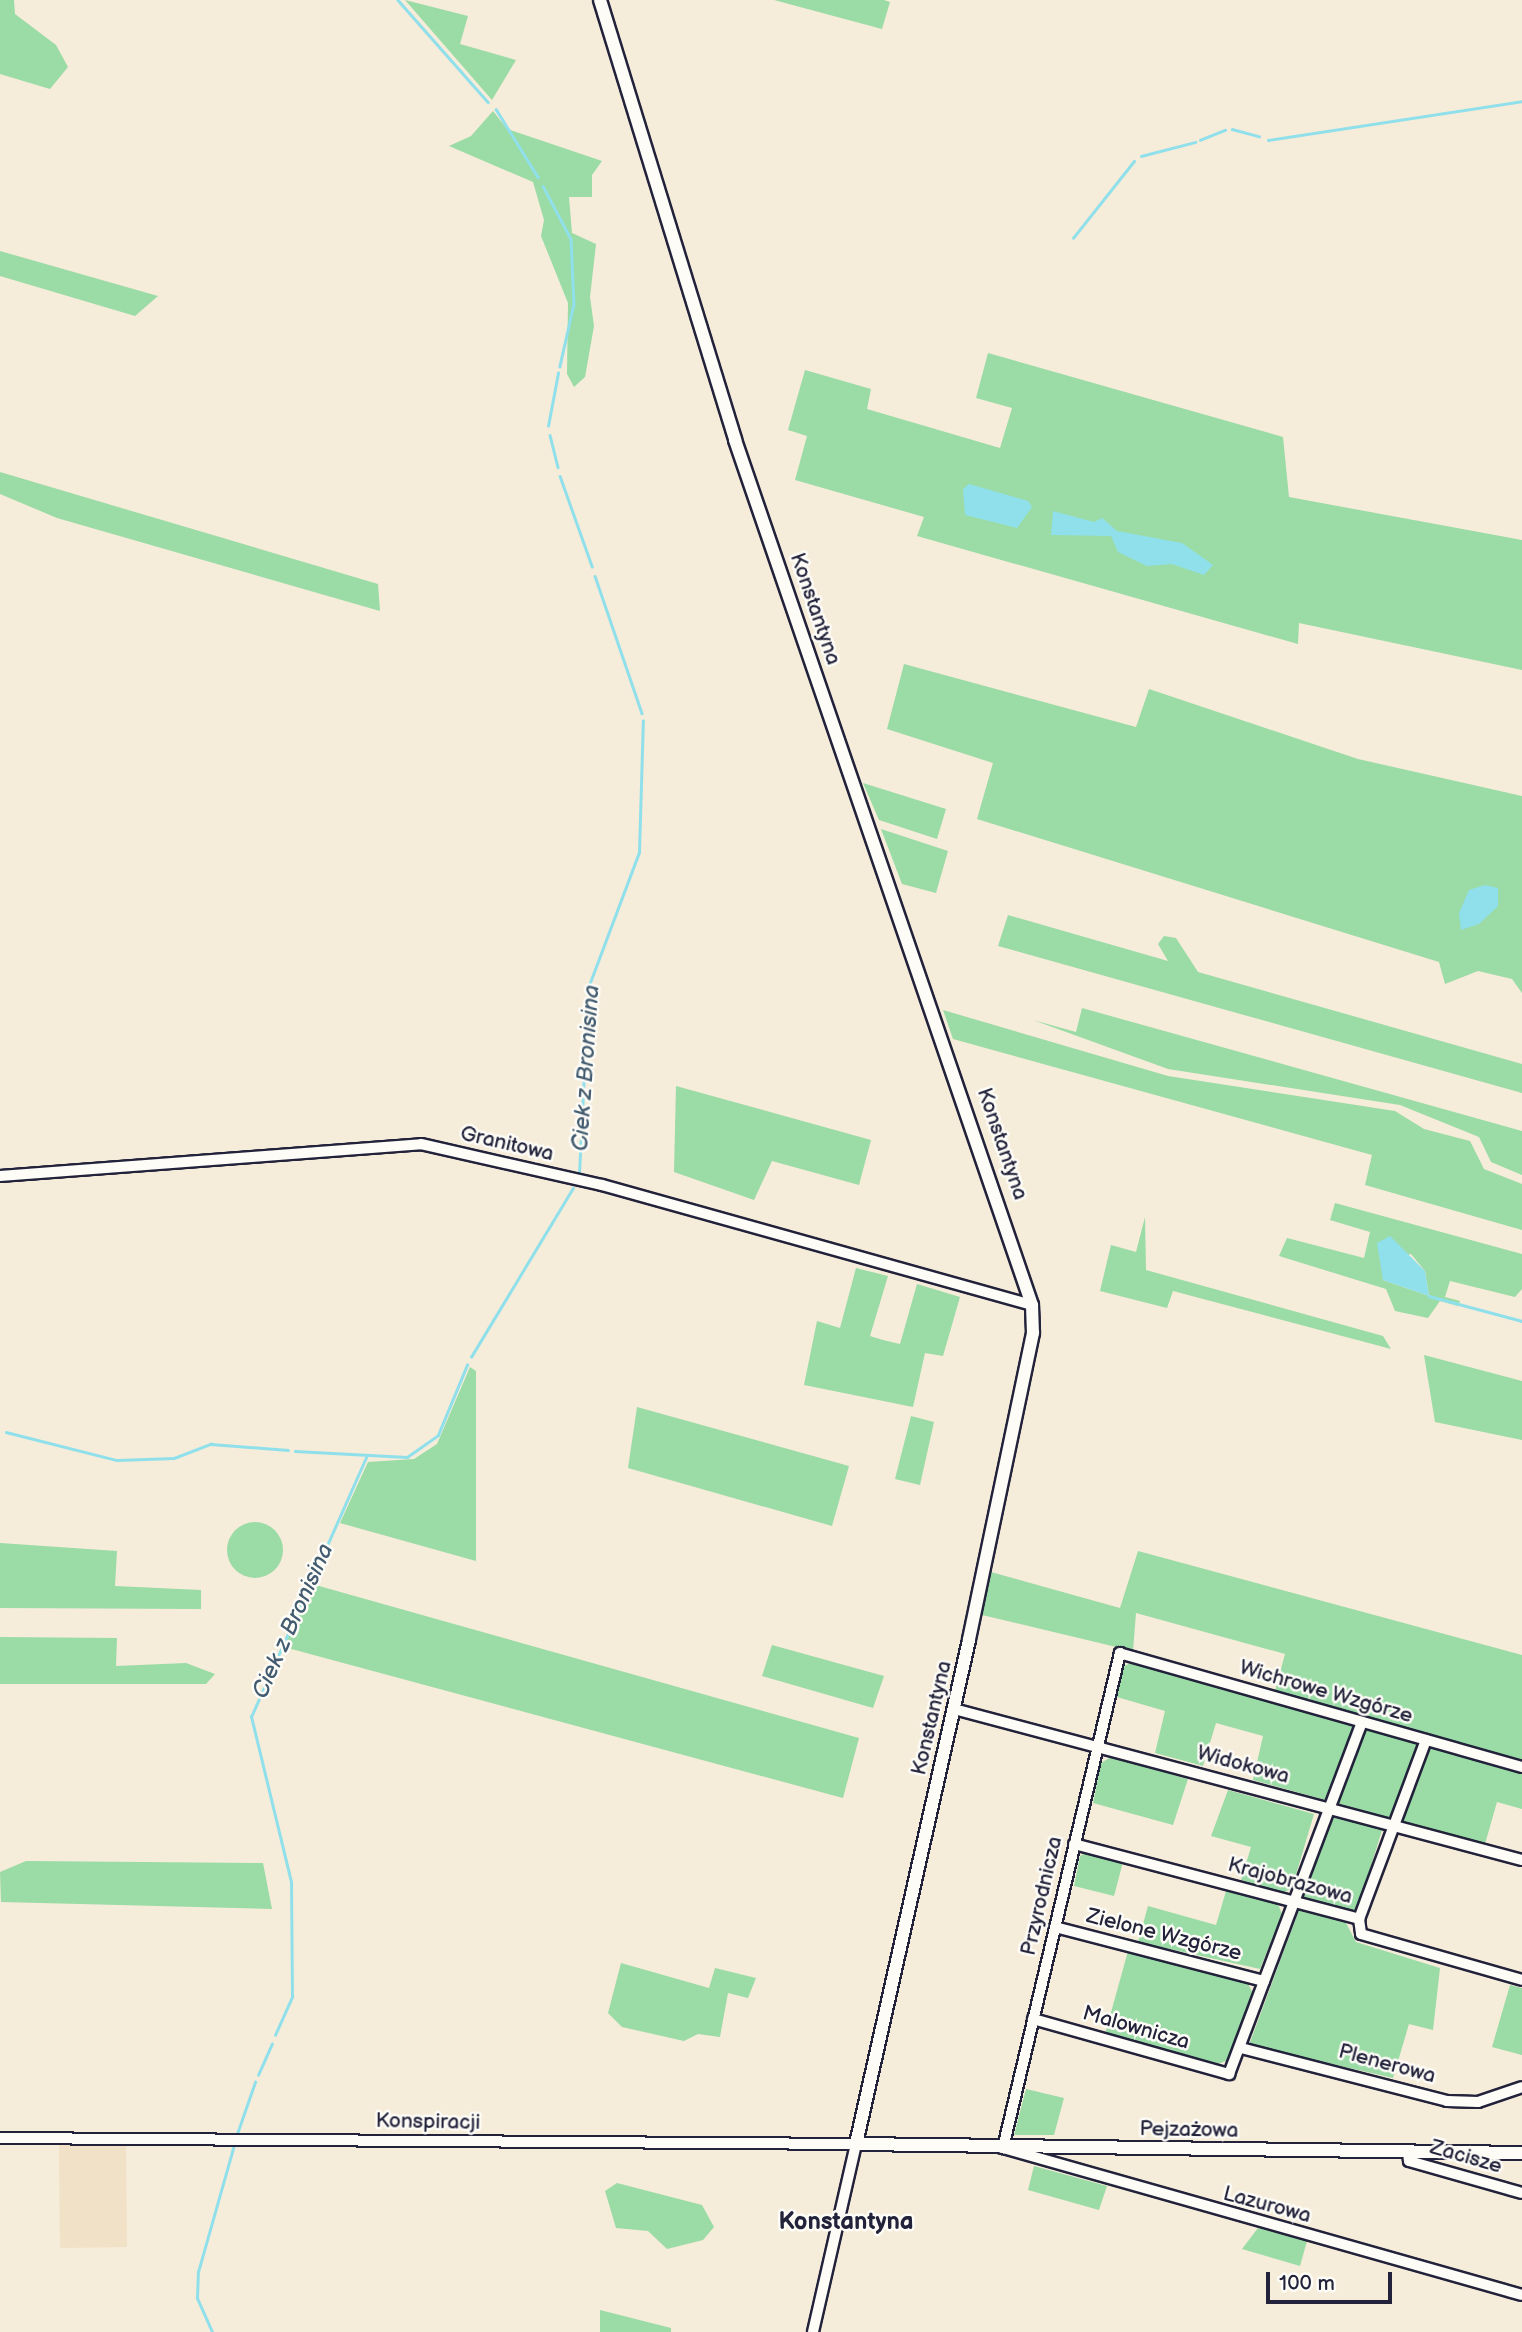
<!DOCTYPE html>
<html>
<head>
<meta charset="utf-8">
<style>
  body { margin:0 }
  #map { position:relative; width:1522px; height:2332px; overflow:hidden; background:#f6ecda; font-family:"Balsamiq Sans",sans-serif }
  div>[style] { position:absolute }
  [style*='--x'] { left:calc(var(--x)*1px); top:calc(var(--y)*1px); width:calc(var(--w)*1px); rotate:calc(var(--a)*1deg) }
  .built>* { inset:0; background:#f1e1c6 }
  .green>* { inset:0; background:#9adba6 }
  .round { border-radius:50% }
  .water>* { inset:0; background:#90e0eb }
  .stream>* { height:2.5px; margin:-1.25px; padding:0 1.25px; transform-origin:1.25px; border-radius:1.25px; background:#90e0eb }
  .roads { filter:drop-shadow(2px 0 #22223b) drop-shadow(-2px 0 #22223b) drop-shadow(0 2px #22223b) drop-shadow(0 -2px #22223b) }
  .minor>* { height:10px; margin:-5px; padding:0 5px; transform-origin:5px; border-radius:5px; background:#fdfcf7 }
  .tertiary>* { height:12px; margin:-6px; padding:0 6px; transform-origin:6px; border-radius:6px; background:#fdfcf7 }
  span { translate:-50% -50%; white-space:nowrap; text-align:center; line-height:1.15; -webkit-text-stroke:5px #fdfcf7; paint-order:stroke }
  .street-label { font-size:21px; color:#22223b }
  .water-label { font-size:23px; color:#435b70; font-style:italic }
  .quarter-label { font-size:24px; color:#22223b; font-weight:700 }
  .scale { position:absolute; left:1266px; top:2272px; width:126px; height:32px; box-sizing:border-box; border:4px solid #22223b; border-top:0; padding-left:9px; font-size:21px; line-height:24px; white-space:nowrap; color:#22223b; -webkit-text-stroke:5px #fdfcf7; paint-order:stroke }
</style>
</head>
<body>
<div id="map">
  <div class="built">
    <div style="clip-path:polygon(59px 2145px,126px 2145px,127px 2247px,60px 2248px)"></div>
  </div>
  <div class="green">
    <div style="clip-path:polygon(0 0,14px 0,15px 14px,56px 45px,68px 67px,50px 89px,0 74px)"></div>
    <div style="clip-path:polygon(405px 0,468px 16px,460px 44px,516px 60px,492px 100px)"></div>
    <div style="clip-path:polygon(774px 0,884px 0,890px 2px,882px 29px)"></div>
    <div style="clip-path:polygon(493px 111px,507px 129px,602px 161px,592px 175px,592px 197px,569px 197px,572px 233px,596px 244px,590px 297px,594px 326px,585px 377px,574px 387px,567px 374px,568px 303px,541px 236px,544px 220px,533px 182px,449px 146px,471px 136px)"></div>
    <div style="clip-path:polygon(0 251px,158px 296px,135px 316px,0 276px)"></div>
    <div style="clip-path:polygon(988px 353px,1283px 437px,1289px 497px,1522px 540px,1522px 670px,1299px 623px,1298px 644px,917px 536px,924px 517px,795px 480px,807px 436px,788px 430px,805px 370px,871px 389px,867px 409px,1000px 448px,1012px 408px,976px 398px)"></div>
    <div style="clip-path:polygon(0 472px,378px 584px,380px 611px,57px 518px,0 494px)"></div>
    <div style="clip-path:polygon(904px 664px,1136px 727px,1149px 689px,1358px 759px,1522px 796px,1522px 993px,1512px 979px,1478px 971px,1445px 984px,1439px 962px,977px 819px,993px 763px,887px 729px)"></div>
    <div style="clip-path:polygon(863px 783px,946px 809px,937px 839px,879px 820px)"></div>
    <div style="clip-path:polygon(881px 829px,948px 851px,936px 893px,902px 884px)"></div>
    <div style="clip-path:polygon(1008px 915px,1168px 961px,1158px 944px,1164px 936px,1176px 938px,1198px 972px,1522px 1064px,1522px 1093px,998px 946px)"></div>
    <div style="clip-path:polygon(1082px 1008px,1522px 1131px,1522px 1175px,1491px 1162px,1479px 1137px,1400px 1105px,1168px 1069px,1033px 1020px,1076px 1032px)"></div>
    <div style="clip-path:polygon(943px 1010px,1168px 1076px,1395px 1111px,1424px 1129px,1470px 1141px,1484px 1169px,1522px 1184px,1522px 1230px,1365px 1185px,1372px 1155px,953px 1039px)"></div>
    <div style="clip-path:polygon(676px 1086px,871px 1140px,859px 1185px,772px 1161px,754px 1200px,674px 1172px)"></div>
    <div style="clip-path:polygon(evenodd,1335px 1203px,1522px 1254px,1522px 1289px,1515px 1297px,1450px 1281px,1445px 1297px,1460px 1301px,1458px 1306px,1440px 1301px,1428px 1318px,1395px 1311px,1386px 1289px,1279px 1256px,1287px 1238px,1364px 1258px,1370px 1232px,1330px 1220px,1335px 1203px,1411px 1254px,1425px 1271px,1429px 1296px,1383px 1280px,1382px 1261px,1411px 1254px)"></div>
    <div style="clip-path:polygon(1145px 1217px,1146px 1270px,1383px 1336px,1391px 1349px,1173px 1291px,1167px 1308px,1100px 1291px,1111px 1245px,1136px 1252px)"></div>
    <div style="clip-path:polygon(856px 1268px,888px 1276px,870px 1336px,883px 1340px,900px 1344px,917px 1284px,960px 1297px,943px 1356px,925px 1353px,913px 1407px,804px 1385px,817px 1321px,840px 1328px)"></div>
    <div style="clip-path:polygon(1424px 1355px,1522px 1381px,1522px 1440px,1435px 1422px)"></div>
    <div style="clip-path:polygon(470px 1367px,476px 1371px,476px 1561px,340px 1523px,368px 1462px,414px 1459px,437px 1444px)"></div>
    <div style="clip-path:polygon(637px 1407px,849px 1466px,832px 1526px,628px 1468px)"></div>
    <div style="clip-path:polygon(911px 1416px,934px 1422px,920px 1485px,895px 1479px)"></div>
    <div class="round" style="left:227px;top:1522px;width:56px;height:56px"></div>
    <div style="clip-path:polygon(0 1543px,117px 1551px,115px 1586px,201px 1590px,201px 1609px,0 1608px)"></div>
    <div style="clip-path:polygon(1138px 1551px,1522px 1655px,1522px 1762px,1275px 1691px,1285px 1654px,1136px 1613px,1133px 1651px,982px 1615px,991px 1572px,1120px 1608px)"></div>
    <div style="clip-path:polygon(312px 1584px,859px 1738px,843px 1798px,284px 1647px)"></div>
    <div style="clip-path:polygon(0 1637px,117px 1638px,116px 1666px,186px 1663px,215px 1674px,206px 1684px,0 1684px)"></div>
    <div style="clip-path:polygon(772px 1645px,884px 1676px,873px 1708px,762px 1676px)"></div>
    <div style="clip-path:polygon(1130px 1663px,1522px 1773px,1522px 1809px,1497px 1802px,1485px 1844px,1253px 1780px,1263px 1736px,1216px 1723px,1203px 1766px,1155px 1753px,1165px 1711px,1117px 1697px,1123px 1667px)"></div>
    <div style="clip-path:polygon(1111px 1757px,1188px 1779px,1173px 1825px,1093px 1803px,1101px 1763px)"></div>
    <div style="clip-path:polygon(1228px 1790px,1314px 1814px,1292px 1888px,1283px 1893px,1241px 1880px,1251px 1847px,1211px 1836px)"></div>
    <div style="clip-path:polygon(1332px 1814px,1383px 1827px,1356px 1914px,1302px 1899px)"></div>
    <div style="clip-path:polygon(1088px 1852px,1123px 1862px,1114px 1896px,1074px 1886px,1080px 1856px)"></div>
    <div style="clip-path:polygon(26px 1861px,263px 1863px,272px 1909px,1px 1902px,0 1872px)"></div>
    <div style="clip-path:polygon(1226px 1891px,1278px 1904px,1282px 1914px,1260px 1969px,1138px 1942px,1148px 1906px,1216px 1925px)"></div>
    <div style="clip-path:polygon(1299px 1910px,1346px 1923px,1356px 1942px,1440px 1968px,1433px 2030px,1409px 2024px,1393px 2078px,1249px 2045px)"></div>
    <div style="clip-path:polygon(1128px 1951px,1248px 1984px,1253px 1993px,1228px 2060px,1218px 2064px,1105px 2034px)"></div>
    <div style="clip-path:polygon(621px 1963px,709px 1988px,715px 1968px,756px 1978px,748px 1998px,728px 1993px,720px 2037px,698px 2034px,684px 2041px,622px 2027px,608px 2013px)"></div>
    <div style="clip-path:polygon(1510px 1985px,1522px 1988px,1522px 2055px,1492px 2047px)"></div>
    <div style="clip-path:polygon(1026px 2089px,1064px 2098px,1054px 2135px,1014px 2135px)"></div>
    <div style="clip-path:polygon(1034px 2166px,1107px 2186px,1099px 2210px,1028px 2190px)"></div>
    <div style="clip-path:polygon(617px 2183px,702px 2205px,714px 2227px,703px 2240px,667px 2249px,648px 2231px,616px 2228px,605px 2191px)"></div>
    <div style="clip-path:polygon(1258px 2228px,1307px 2241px,1300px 2266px,1242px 2249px)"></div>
    <div style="clip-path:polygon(600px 2310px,671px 2328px,671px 2332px,600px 2332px)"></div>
  </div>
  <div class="water">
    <div style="clip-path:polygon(969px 484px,1028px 501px,1032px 507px,1017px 528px,965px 515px,963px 489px)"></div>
    <div style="clip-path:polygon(1053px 511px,1094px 522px,1102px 518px,1117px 531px,1182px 543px,1213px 565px,1204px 575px,1172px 564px,1147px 566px,1118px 552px,1111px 536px,1051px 535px)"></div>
    <div style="clip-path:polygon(1485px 885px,1498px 888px,1498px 906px,1479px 924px,1461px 930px,1459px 913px,1469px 890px)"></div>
    <div style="clip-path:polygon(1390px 1236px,1425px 1271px,1429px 1296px,1383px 1280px,1377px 1243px)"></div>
  </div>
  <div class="stream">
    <div style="--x:398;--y:0;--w:136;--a:48.6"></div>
    <div style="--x:496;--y:109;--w:80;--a:58.3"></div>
    <div style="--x:1232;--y:129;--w:28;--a:15"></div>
    <div style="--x:1200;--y:140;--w:27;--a:-22"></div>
    <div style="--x:1268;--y:140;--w:257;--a:-8.7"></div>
    <div style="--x:1141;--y:156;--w:56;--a:-14.5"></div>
    <div style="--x:543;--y:186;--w:60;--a:62.2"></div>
    <div style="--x:571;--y:239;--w:65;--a:87.4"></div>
    <div style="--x:574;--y:304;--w:64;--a:102.7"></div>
    <div style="--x:1073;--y:238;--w:98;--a:-51.6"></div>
    <div style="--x:548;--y:426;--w:54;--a:-79.3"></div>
    <div style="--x:550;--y:435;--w:33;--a:76"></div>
    <div style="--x:560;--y:476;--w:96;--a:70.4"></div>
    <div style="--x:595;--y:576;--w:145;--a:71.1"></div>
    <div style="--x:579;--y:1174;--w:186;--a:-87.2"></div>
    <div style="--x:588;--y:988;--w:145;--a:-69.4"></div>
    <div style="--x:639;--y:852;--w:131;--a:-88.3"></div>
    <div style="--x:1429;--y:1296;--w:96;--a:15"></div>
    <div style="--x:471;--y:1357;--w:197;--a:-58.9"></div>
    <div style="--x:6;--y:1432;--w:114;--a:14.2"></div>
    <div style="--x:117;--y:1460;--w:57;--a:-2"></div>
    <div style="--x:174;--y:1458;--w:40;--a:-21"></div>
    <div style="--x:211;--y:1444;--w:77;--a:4.5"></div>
    <div style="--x:295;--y:1451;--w:112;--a:3.1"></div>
    <div style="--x:407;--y:1457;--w:38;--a:-35"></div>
    <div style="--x:438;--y:1435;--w:76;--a:-67.5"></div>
    <div style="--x:275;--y:2035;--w:42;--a:-65.9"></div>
    <div style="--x:292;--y:1997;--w:115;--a:-90.5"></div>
    <div style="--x:291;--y:1882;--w:170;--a:-103.6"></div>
    <div style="--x:251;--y:1717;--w:284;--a:-66.1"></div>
    <div style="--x:258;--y:2075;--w:34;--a:-66"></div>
    <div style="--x:237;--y:2134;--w:55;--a:-70.9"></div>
    <div style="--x:212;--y:2332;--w:37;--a:-114"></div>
    <div style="--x:197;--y:2298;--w:26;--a:-88"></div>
    <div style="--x:198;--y:2272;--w:132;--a:-74.2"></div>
  </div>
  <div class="roads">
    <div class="minor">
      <div style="--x:0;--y:1176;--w:422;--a:-4.3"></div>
      <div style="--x:421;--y:1144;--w:186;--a:12.8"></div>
      <div style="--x:602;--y:1185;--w:446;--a:15.6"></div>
      <div style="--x:954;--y:1709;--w:588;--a:14.89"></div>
      <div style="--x:1522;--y:1767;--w:418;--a:-164.2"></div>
      <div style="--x:1120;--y:1653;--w:509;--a:103.3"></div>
      <div style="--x:1003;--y:2148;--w:539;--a:15.81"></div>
      <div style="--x:1074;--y:1844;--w:295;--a:14.7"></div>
      <div style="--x:1359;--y:1919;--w:15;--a:82"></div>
      <div style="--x:1361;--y:1934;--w:167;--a:15.9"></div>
      <div style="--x:1359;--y:1919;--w:191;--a:-69.5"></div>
      <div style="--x:1055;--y:1927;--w:216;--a:14.5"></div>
      <div style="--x:1033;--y:2019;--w:204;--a:15.7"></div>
      <div style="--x:1229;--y:2074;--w:376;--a:-69.3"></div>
      <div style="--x:1241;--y:2048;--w:213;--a:14.4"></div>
      <div style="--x:1447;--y:2101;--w:31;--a:2"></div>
      <div style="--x:1478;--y:2102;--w:46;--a:-18.8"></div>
      <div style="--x:0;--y:2138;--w:856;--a:0.4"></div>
      <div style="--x:856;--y:2144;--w:193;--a:102.9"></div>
      <div style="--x:1408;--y:2152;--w:9;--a:84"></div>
      <div style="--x:1409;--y:2161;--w:117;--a:15.8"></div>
    </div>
    <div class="tertiary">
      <div style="--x:600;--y:0;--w:460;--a:72.9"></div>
      <div style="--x:735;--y:440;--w:915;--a:71.05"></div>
      <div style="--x:1032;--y:1305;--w:28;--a:88"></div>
      <div style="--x:1033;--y:1333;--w:314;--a:101.8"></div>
      <div style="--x:969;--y:1640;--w:517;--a:102.64"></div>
      <div style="--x:856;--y:2144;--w:666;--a:0.77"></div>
    </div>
  </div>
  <div class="street-label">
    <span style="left:815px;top:609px;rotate:71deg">Konstantyna</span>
    <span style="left:507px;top:1144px;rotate:13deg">Granitowa</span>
    <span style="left:1002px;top:1144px;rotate:71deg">Konstantyna</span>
    <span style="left:1326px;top:1692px;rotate:16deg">Wichrowe Wzgórze</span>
    <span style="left:932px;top:1718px;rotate:-77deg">Konstantyna</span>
    <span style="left:1243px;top:1765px;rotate:15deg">Widokowa</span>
    <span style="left:1290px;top:1881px;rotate:15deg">Krajobrazowa</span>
    <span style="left:1042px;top:1896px;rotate:-77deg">Przyrodnicza</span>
    <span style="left:1164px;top:1935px;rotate:14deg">Zielone Wzgórze</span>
    <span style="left:1136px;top:2028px;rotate:16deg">Malownicza</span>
    <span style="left:1387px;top:2064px;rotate:15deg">Plenerowa</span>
    <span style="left:428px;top:2122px;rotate:1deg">Konspiracji</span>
    <span style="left:1189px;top:2130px;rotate:1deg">Pejzażowa</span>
    <span style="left:1466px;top:2157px;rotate:16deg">Zacisze</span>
    <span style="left:1267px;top:2205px;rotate:15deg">Lazurowa</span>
  </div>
  <div class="water-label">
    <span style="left:586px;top:1068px;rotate:-86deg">Ciek z Bronisina</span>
    <span style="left:293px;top:1621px;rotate:-66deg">Ciek z Bronisina</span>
  </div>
  <div class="quarter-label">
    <span style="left:846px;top:2222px">Konstantyna</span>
  </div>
  <div class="scale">100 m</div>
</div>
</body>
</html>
